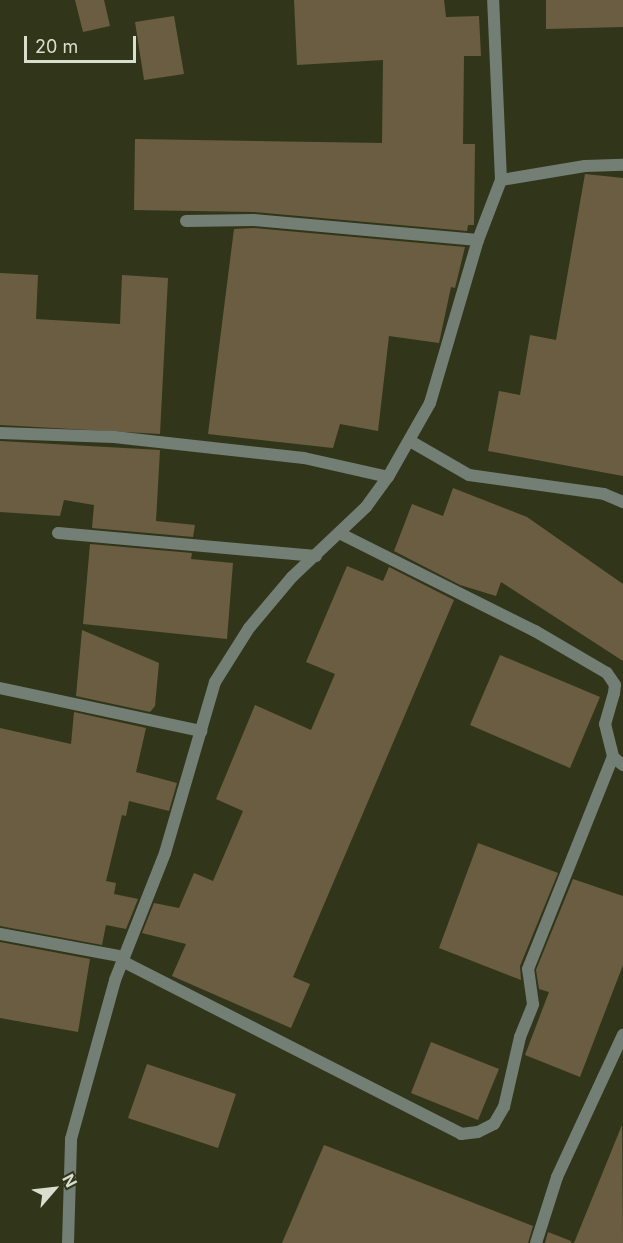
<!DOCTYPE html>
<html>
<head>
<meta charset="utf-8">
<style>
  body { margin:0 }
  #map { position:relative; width:623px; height:1243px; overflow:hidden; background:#31361b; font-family:Inter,sans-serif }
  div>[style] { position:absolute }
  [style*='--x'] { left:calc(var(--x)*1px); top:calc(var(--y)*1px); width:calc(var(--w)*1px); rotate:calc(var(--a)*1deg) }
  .building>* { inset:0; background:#6b5d41 }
  .minor>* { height:12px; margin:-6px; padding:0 6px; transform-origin:6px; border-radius:6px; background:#737f75 }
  span { translate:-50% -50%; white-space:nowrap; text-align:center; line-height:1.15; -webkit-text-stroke:4.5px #31361b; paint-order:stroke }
  .north { position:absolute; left:24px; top:1159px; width:60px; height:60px; -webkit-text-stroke:4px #31361b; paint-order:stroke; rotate:62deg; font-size:16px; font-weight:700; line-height:24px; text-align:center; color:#dadecd }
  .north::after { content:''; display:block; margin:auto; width:21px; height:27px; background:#dadecd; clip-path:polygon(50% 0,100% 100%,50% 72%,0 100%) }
  .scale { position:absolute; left:24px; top:36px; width:112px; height:27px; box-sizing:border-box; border:3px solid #dadecd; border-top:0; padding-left:8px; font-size:18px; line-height:21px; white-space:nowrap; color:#dadecd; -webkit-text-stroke:4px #31361b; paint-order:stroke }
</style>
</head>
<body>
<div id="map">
  <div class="building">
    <div style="clip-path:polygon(75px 0,104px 0,110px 26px,83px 32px)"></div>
    <div style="clip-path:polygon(294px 0,444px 0,446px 17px,479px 16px,481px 56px,464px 56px,463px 144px,475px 144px,474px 225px,468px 225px,467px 231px,254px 212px,134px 210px,135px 139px,382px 143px,383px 60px,297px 65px)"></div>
    <div style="clip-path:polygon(546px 0,623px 0,623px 27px,546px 29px)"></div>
    <div style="clip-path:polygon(174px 16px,184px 74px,144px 80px,135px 22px)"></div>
    <div style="clip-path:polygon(585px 174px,623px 178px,623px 476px,488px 451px,499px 391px,520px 395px,530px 335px,556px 340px)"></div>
    <div style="clip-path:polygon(253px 228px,465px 247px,455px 288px,451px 287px,439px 343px,389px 336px,378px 431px,340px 424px,333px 448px,208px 434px,234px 229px)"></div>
    <div style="clip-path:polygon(0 273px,38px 275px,36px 319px,120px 324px,122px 275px,168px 278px,160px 434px,0 425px)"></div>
    <div style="clip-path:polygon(0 441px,160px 450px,156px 521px,195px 525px,193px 537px,92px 528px,94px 505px,64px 500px,60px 516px,0 512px)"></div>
    <div style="clip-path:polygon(453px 488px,527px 517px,623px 584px,623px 661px,501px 582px,496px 596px,460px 585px,394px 551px,412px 504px,443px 516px)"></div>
    <div style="clip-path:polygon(90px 544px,192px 553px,191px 559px,233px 563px,227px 639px,83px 624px)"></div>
    <div style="clip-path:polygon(347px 566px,383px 581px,389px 567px,454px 600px,293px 977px,310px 984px,291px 1028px,172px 976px,186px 944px,142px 933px,154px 903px,179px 908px,194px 873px,213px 881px,243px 811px,216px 799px,255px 705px,311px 730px,335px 674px,306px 662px)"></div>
    <div style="clip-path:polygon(82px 630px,159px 663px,155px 706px,150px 712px,76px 696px)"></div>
    <div style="clip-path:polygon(500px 655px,600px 697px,570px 768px,470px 725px)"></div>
    <div style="clip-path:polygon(74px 712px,146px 728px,136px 772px,177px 783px,169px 811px,129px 801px,126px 816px,122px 815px,106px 881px,116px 883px,114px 894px,138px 899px,126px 929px,106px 925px,102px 945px,0 926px,0 728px,71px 744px)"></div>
    <div style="clip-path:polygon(478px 843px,558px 873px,520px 966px,521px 980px,439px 948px)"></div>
    <div style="clip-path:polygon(573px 879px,623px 896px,623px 965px,580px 1077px,525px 1055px,549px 992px,539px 989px,536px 970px)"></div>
    <div style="clip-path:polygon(0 942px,90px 959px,78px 1032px,0 1018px)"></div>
    <div style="clip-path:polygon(431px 1042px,499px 1069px,478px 1120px,411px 1093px)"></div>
    <div style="clip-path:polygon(147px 1064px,236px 1094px,218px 1148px,128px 1118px)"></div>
    <div style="clip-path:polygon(622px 1125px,623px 1243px,574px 1243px)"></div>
    <div style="clip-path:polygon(324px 1145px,533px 1226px,528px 1243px,282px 1243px)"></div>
    <div style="clip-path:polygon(548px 1232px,571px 1241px,571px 1243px,545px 1243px)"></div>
  </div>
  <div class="minor">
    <div style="--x:501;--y:180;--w:85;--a:-9.5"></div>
    <div style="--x:585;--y:166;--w:38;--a:-2"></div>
    <div style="--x:186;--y:221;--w:67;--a:-0.9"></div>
    <div style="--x:253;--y:220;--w:226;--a:5.1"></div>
    <div style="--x:0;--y:433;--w:114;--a:2"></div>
    <div style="--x:114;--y:437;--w:191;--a:6.3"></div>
    <div style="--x:304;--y:458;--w:86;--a:12.7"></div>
    <div style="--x:410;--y:441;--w:68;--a:30"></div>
    <div style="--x:469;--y:475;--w:136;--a:8"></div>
    <div style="--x:604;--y:494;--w:21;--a:23"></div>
    <div style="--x:58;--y:533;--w:259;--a:5.1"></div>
    <div style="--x:341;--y:534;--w:217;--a:26.6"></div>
    <div style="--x:535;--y:631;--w:83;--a:30.3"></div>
    <div style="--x:607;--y:673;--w:14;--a:56"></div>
    <div style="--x:615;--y:685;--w:8;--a:97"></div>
    <div style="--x:614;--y:693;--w:32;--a:106"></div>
    <div style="--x:605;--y:724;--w:34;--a:76"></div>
    <div style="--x:613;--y:757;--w:13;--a:39"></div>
    <div style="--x:0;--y:688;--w:206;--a:12.1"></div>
    <div style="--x:0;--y:934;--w:126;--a:10.5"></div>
    <div style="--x:122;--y:961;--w:381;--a:27"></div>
    <div style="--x:461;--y:1134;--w:17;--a:-7"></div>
    <div style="--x:478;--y:1132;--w:18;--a:-27"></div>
    <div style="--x:494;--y:1124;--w:20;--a:-60"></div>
    <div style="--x:504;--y:1107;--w:72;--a:-77.1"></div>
    <div style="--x:520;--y:1037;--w:35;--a:-68"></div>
    <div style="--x:533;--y:1004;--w:35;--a:-98"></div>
    <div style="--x:528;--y:969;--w:228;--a:-68.2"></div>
    <div style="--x:68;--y:1243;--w:104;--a:-88.3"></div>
    <div style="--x:71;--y:1139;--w:165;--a:-74.5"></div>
    <div style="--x:115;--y:980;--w:136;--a:-68.5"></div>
    <div style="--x:165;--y:853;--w:178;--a:-73.7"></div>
    <div style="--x:215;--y:682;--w:64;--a:-57.8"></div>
    <div style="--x:249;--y:628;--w:67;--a:-49.9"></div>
    <div style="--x:292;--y:577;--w:102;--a:-43.4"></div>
    <div style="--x:366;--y:507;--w:37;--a:-54"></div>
    <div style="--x:388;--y:477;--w:85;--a:-60.4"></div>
    <div style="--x:430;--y:403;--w:170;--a:-73.6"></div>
    <div style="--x:478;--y:240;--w:64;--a:-69"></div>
    <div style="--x:501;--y:180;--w:180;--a:-92.5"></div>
    <div style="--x:536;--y:1243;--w:69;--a:-72.3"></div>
    <div style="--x:557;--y:1177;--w:157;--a:-65.1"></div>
  </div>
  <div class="north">N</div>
  <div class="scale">20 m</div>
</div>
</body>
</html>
